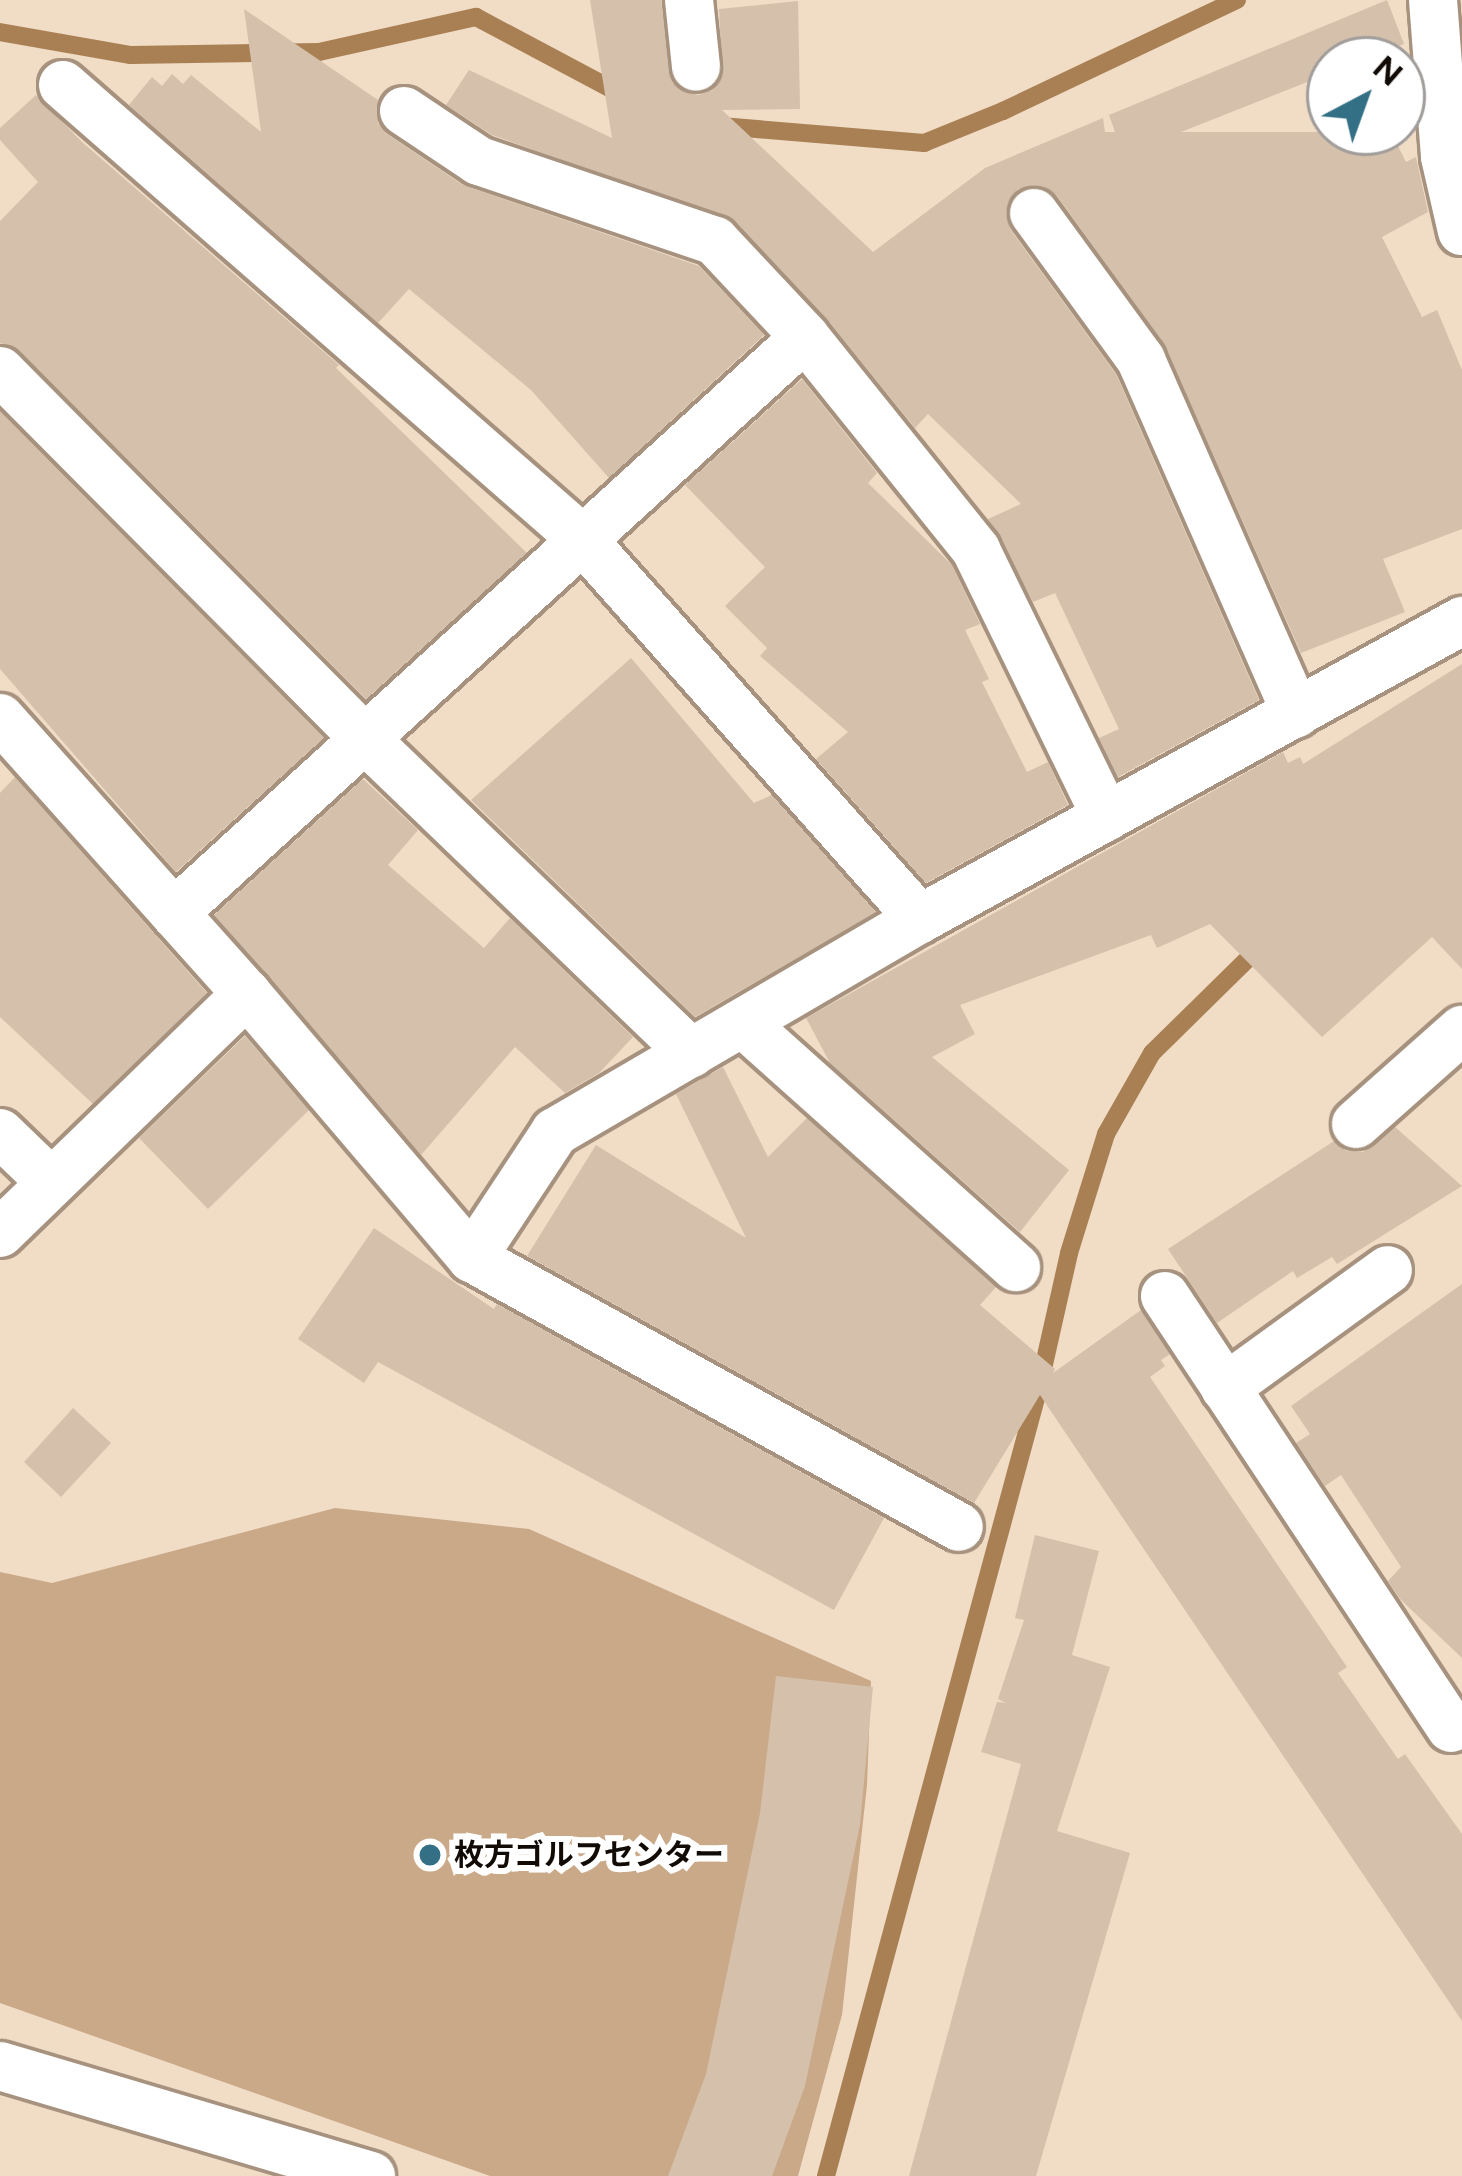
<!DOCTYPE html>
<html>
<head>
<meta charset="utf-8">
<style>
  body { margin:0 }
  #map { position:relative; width:1462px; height:2176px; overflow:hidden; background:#f1dcc6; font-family:Figtree,"Noto Sans JP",sans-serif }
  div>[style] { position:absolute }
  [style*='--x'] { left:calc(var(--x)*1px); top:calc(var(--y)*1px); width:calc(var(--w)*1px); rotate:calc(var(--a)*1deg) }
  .green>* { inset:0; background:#caa988 }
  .stream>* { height:18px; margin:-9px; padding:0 9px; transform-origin:9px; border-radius:9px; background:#a98054 }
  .building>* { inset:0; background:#d5c0ab }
  .roads { filter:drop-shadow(3px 0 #a6927e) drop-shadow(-3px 0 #a6927e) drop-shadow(0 3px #a6927e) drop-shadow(0 -3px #a6927e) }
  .street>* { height:48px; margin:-24px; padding:0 24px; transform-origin:24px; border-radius:24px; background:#fff }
  .dots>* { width:33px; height:33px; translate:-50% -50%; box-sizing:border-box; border:6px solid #fff; border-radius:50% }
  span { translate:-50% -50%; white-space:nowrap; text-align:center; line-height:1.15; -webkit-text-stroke:12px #fff; paint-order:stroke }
  .poi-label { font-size:30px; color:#120b05; font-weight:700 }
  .left { translate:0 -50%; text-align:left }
  .north { position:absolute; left:1306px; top:36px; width:120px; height:120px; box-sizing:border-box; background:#fff; border:3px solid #a09d9b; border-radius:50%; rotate:41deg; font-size:33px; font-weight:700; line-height:48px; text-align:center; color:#120b05 }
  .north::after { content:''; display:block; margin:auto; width:42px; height:54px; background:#337086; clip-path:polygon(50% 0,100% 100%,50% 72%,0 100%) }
</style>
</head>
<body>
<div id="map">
  <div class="green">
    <div style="clip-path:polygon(335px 1508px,529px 1529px,871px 1681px,867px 1785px,842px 2015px,798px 2176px,490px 2176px,0 2003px,0 1572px,52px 1583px)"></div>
  </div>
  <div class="stream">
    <div style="--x:0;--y:32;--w:133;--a:10"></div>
    <div style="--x:131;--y:55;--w:188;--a:-0.9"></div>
    <div style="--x:319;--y:52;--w:161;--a:-12.6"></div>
    <div style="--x:476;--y:17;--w:164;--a:28"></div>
    <div style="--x:721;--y:126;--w:204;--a:4.8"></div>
    <div style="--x:924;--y:143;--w:85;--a:-22.1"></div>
    <div style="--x:1003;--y:111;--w:259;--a:-25.4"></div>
    <div style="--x:826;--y:2176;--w:813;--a:-74.89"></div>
    <div style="--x:1038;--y:1391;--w:141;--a:-77.3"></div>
    <div style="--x:1069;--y:1253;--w:125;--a:-72.7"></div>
    <div style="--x:1106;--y:1134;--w:93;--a:-60.4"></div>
    <div style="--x:1152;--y:1053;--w:151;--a:-44.5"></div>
  </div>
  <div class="building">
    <div style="clip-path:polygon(590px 0,661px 0,672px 83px,698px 95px,712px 91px,722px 77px,719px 9px,798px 1px,800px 109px,722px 110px,873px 252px,985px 168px,1103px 118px,1105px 132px,1115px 132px,1109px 115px,1387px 0,1404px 44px,1363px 60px,1330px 60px,1330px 73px,1181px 132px,1391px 132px,1406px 162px,1416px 157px,1428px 212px,1382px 237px,1422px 317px,1437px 310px,1462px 370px,1462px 529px,1383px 559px,1405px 612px,1301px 653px,1164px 344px,1057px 196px,1044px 187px,1018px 189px,1008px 203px,1010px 229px,1116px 374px,1259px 700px,1118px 777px,1099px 738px,1119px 729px,1055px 593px,1033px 602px,988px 519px,1021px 504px,928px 414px,915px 428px,826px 318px,735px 221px,492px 135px,446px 105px,469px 70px,612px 138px)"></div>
    <div style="clip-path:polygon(244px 9px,378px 100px,378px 123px,387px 134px,463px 185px,699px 266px,764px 335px,609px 478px,531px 390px,409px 289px,378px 323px,129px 105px,152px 77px,162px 86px,172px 74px,183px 84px,191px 75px,261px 132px)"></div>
    <div style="clip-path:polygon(36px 95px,82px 142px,339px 365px,336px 368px,527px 553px,366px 699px,20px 351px,0 343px,0 221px,38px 182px,0 140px,0 128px)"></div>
    <div style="clip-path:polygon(802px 379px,877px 473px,868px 483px,952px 565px,980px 624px,965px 630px,989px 679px,982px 682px,1027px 772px,1048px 762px,1068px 805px,926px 883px,816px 759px,848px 732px,760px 656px,767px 648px,725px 606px,765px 567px,685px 485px)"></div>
    <div style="clip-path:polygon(0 411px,324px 738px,176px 872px,0 669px)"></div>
    <div style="clip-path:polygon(631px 658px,754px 803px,772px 795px,876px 912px,695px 1017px,471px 800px)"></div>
    <div style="clip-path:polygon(1462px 664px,1462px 969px,1432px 937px,1322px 1037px,1210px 924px,1157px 948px,1151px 935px,960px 1005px,975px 1034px,932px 1057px,1069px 1170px,1020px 1232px,830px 1063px,806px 1018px,1283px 752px,1288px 763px,1300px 757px,1303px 764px)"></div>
    <div style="clip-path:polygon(15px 777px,207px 993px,93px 1104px,0 1017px,0 793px)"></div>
    <div style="clip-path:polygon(363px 779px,418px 830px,388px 865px,484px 948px,510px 918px,633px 1037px,599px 1073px,565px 1093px,515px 1047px,421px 1155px,214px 915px)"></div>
    <div style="clip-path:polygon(245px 1036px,309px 1110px,208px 1209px,139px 1138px)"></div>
    <div style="clip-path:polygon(723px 1067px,768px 1157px,807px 1118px,996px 1287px,980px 1305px,1055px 1369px,1053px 1373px,1141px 1310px,1170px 1354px,1161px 1360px,1165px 1366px,1150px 1377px,1347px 1667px,1338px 1673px,1398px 1759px,1405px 1754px,1462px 1834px,1462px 2021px,1040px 1395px,974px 1503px,527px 1256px,596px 1145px,746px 1238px,676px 1094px)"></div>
    <div style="clip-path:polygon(1395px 1127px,1462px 1186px,1337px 1264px,1332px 1257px,1297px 1278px,1293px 1271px,1217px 1323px,1168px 1249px,1334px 1141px,1346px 1151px,1363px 1152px)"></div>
    <div style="clip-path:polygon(374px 1228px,494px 1309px,497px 1304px,884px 1518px,834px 1610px,378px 1362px,364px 1383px,298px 1339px)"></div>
    <div style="clip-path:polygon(1462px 1284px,1462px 1658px,1400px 1599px,1388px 1581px,1401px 1567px,1341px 1475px,1325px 1486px,1296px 1443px,1310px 1434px,1291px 1406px)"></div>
    <div style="clip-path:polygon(73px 1408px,111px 1443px,61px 1497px,24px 1462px)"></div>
    <div style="clip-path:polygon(1035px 1535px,1099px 1551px,1072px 1655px,1110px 1667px,1057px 1831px,1130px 1853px,1036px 2176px,909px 2176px,1021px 1764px,981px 1752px,997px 1702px,1006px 1703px,998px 1699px,1024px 1620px,1015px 1618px)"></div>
    <div style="clip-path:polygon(776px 1676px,873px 1687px,860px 1825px,805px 2086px,772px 2176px,668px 2176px,706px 2074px,760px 1813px)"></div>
  </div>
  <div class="roads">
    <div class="street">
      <div style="--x:689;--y:0;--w:67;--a:84"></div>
      <div style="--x:1433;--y:0;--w:157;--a:85.6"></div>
      <div style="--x:1445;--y:157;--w:76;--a:77.1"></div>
      <div style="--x:63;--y:85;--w:688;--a:41.17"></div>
      <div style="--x:581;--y:538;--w:510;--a:48.34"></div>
      <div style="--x:404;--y:111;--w:90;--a:33.7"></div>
      <div style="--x:479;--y:161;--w:249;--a:18.7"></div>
      <div style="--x:715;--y:241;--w:132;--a:46.8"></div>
      <div style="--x:805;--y:337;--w:273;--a:51.2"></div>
      <div style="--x:976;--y:550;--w:297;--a:64"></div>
      <div style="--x:1034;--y:213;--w:182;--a:53.9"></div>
      <div style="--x:1141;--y:360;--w:386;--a:66.3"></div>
      <div style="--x:0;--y:371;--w:518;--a:45.23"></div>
      <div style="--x:365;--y:739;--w:453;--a:43.9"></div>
      <div style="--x:0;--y:718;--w:370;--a:48.2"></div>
      <div style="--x:247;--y:994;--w:347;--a:49.6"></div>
      <div style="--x:472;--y:1258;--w:556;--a:28.91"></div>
      <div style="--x:174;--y:913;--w:854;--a:-42.39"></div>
      <div style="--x:744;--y:1024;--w:365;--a:41.8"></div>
      <div style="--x:1356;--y:1124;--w:142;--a:-41.6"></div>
      <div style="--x:0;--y:1133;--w:71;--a:43.9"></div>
      <div style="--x:0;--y:1233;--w:344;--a:-44.1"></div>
      <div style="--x:472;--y:1258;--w:151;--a:-56.6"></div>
      <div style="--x:555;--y:1132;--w:423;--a:-30.3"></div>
      <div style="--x:920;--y:919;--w:619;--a:-28.8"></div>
      <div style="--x:1165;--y:1296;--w:518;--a:56.49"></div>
      <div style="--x:1225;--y:1388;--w:201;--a:-35.9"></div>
      <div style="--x:0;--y:2066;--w:387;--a:16.5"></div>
    </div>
  </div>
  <div class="dots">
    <div style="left:430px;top:1855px;background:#337086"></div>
  </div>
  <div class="poi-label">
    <span class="left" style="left:454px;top:1855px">枚方ゴルフセンター</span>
  </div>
  <div class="north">N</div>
</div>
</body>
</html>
